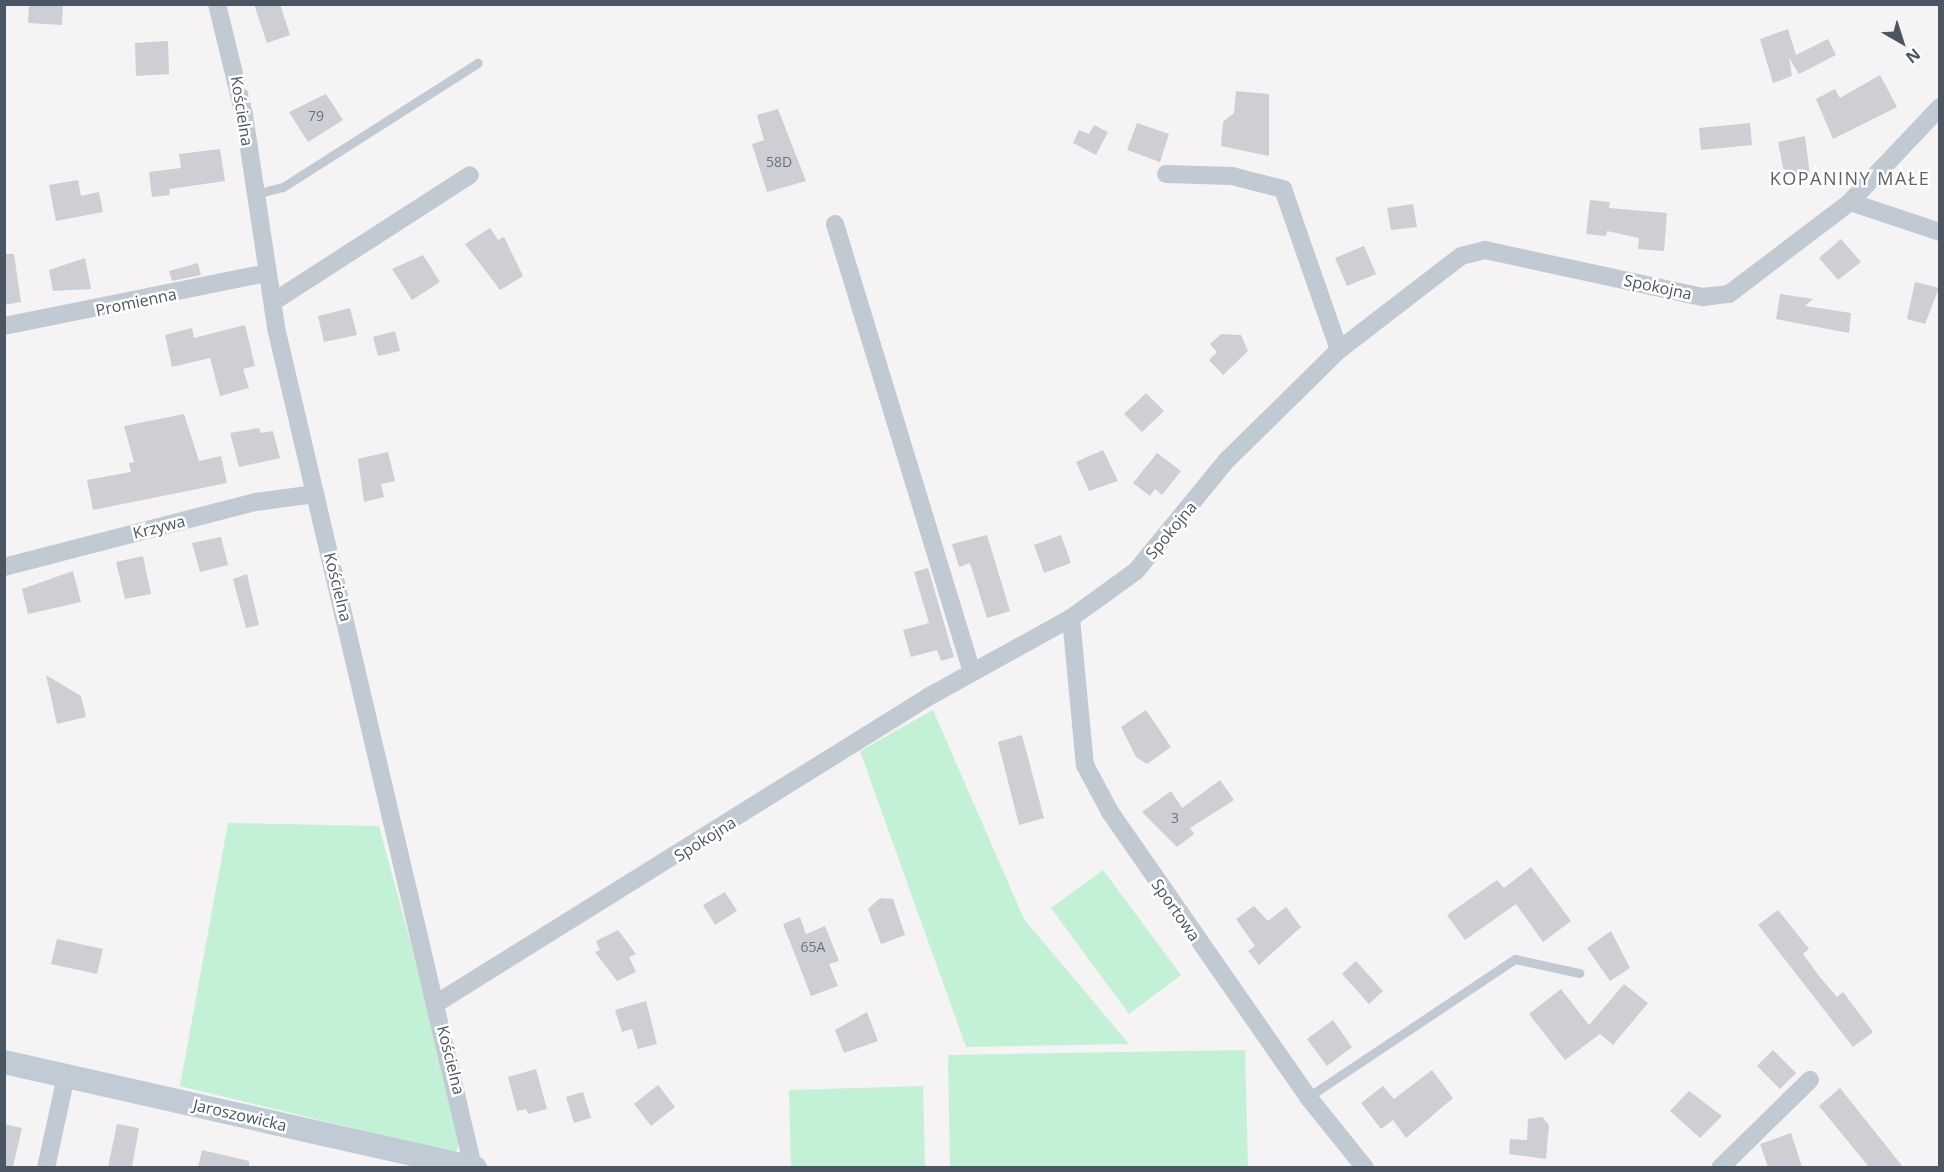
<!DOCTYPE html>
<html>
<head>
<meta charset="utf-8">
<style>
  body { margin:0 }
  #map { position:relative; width:1944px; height:1172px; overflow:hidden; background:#f5f3f3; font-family:"Open Sans",sans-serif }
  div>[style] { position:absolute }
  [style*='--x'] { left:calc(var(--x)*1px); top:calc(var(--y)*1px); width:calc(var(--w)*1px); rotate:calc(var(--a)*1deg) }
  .green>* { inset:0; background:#c3f1d5 }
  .building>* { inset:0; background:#cdcfd5 }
  .lane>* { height:9px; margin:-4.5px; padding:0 4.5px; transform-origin:4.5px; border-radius:4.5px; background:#c1cad2 }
  .street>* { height:18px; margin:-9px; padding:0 9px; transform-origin:9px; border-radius:9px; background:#c1cad2 }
  .secondary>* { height:24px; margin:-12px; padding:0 12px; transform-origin:12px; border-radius:12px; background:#c1cbd6 }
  span { translate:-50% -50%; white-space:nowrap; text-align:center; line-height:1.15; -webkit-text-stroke:5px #fff; paint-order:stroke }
  .number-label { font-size:14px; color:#6b747e }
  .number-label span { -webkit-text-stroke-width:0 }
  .street-label { font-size:16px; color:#4a5661 }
  .neighbourhood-label { font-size:18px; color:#5f6368; letter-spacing:1.5px }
  .frame { position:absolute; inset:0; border:6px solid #4a5661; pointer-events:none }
  .north { position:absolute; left:1872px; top:12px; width:60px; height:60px; -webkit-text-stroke:4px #fff; paint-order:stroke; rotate:141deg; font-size:16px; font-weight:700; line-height:24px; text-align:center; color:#4a5661 }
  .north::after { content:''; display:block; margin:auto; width:21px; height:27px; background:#4a5661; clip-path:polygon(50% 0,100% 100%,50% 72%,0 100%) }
</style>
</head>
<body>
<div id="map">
  <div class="green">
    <div style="clip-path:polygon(933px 710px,1024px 919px,1129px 1044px,966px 1047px,860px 751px)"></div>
    <div style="clip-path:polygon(228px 823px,379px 826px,463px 1136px,455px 1153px,180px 1086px)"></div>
    <div style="clip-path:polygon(1103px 870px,1181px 975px,1129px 1014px,1051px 908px)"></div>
    <div style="clip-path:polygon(1245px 1050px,1248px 1167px,950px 1167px,948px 1055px)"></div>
    <div style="clip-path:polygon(923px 1086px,925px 1167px,791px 1167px,789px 1090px)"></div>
  </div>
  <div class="building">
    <div style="clip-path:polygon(29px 4px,63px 4px,62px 25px,28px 23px)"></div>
    <div style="clip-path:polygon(254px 4px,280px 4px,290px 35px,267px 43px)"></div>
    <div style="clip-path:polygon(1788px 29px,1796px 55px,1828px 39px,1836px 55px,1799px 74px,1789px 58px,1792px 76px,1773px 83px,1760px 39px)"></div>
    <div style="clip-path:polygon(168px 41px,169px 74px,136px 76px,135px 43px)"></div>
    <div style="clip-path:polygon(1880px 75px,1897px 107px,1833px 139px,1816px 99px,1835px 89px,1840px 98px)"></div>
    <div style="clip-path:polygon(1236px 91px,1269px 94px,1269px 156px,1221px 146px,1223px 122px,1234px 113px)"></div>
    <div style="clip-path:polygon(326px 94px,343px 120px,308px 142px,289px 112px)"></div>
    <div style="clip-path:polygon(778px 109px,806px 181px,767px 192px,752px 144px,764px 140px,757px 115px)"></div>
    <div style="clip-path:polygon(1137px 123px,1169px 134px,1160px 162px,1127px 150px)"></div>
    <div style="clip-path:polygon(1750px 123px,1752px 145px,1701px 150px,1699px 128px)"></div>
    <div style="clip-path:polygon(1094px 125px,1108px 132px,1096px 155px,1073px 143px,1079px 130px,1089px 134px)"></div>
    <div style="clip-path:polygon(1805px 136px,1810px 175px,1795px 179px,1793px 170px,1784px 172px,1778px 142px)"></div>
    <div style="clip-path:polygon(220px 149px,225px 181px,169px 189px,170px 195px,152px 197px,149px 172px,181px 168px,179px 154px)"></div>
    <div style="clip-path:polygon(78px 180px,81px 196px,99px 192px,103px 212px,56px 221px,49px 185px)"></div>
    <div style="clip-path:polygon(1590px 200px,1610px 202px,1609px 208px,1667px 213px,1664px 251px,1638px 249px,1639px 238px,1607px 231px,1606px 236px,1586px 234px)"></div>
    <div style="clip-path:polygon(1413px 204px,1417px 227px,1391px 230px,1387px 208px)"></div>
    <div style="clip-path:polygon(490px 228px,498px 240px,504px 237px,523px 276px,500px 290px,465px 244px)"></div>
    <div style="clip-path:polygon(1841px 239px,1861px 262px,1838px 280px,1819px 258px)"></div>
    <div style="clip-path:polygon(1364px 246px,1376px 274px,1347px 286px,1335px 258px)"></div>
    <div style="clip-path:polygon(4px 254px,14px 254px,21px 302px,4px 305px)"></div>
    <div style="clip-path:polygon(423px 255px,440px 282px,412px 300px,392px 269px)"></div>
    <div style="clip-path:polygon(85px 258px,91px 289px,53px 291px,49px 270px)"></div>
    <div style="clip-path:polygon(198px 263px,201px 275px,172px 281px,169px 271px)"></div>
    <div style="clip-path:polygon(1915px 282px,1939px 288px,1925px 324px,1907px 319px)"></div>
    <div style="clip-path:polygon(1780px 294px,1813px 299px,1805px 306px,1851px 313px,1849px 333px,1776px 319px)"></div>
    <div style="clip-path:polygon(350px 308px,357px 335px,324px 342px,318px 316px)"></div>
    <div style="clip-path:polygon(245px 325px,255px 366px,243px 369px,249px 388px,220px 396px,210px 358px,172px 367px,165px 335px,192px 328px,194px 338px)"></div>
    <div style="clip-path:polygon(395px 331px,400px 351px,378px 356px,373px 337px)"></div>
    <div style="clip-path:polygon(1221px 334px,1241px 335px,1248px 351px,1223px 375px,1209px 360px,1217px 352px,1210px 344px)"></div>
    <div style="clip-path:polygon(1146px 393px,1164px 411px,1142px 432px,1124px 414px)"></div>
    <div style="clip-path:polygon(184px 414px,199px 461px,221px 456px,227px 483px,93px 510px,87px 480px,131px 472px,129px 463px,134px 462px,124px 426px)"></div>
    <div style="clip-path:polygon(259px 428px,261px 433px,273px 431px,280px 458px,239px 467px,230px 433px)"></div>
    <div style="clip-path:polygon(1103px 450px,1118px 481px,1089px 491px,1076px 462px)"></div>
    <div style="clip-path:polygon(388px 452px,395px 481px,381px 484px,384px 497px,364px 502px,358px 459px)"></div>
    <div style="clip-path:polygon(1157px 453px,1181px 471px,1162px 495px,1155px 489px,1150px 496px,1133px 483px)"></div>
    <div style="clip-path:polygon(987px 535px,1010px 611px,987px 618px,970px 563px,959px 567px,952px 544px)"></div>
    <div style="clip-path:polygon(1061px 535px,1071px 563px,1044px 573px,1034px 545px)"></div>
    <div style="clip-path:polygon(221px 537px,228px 565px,200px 572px,192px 543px)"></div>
    <div style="clip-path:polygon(143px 556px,151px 594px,125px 599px,116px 562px)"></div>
    <div style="clip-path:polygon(928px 568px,954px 657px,941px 661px,937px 650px,911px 657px,903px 630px,929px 623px,914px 572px)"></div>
    <div style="clip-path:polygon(73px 571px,81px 602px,28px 614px,22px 589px)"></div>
    <div style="clip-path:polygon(247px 574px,259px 625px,246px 628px,233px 579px)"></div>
    <div style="clip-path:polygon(46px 675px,81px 696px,86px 717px,57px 724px)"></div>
    <div style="clip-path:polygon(1146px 710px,1171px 747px,1147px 764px,1136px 757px,1121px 727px)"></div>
    <div style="clip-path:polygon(1022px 735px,1044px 818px,1019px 825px,998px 742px)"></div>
    <div style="clip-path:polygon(1220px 780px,1234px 800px,1190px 828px,1194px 834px,1177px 847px,1142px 812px,1171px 791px,1182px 808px)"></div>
    <div style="clip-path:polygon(1531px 867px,1571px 921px,1543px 942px,1516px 904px,1465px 940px,1447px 915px,1497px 880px,1504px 888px)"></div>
    <div style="clip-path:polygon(725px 892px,737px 911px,715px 925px,703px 905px)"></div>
    <div style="clip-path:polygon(880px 898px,893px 899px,905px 935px,881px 944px,868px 909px)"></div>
    <div style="clip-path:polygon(1254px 906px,1268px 921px,1286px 907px,1301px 927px,1259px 965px,1248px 951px,1255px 946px,1236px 919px)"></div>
    <div style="clip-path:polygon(1778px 910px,1809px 949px,1803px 954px,1819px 976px,1837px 997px,1843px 992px,1873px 1032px,1853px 1047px,1758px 925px)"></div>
    <div style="clip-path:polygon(800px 917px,806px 934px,825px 926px,839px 961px,829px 964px,838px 986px,811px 996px,783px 924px)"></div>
    <div style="clip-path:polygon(618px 930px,636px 954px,629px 957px,636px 972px,617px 981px,595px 952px,600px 950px,596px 941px)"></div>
    <div style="clip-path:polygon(1611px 931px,1630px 968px,1610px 981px,1587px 948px)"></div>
    <div style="clip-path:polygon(57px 939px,103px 949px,97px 974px,51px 964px)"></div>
    <div style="clip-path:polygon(1356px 961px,1383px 991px,1369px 1004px,1342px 974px)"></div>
    <div style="clip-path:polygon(1624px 984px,1648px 1003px,1613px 1045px,1600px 1034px,1565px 1060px,1529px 1014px,1561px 989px,1589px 1025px)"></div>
    <div style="clip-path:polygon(646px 1001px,657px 1044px,638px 1049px,632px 1029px,622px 1032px,615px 1010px)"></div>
    <div style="clip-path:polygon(867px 1012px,878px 1041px,844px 1053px,835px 1030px)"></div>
    <div style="clip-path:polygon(1333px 1020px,1352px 1047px,1327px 1066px,1307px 1039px)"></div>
    <div style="clip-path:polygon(1773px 1050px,1796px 1073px,1780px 1089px,1757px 1066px)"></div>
    <div style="clip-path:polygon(536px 1069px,547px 1109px,528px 1114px,526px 1109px,517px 1111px,508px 1077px)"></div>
    <div style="clip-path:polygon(1432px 1070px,1453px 1098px,1406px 1138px,1393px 1120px,1381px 1129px,1361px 1103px,1383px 1086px,1394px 1099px)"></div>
    <div style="clip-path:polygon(658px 1085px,675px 1107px,651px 1126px,634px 1104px)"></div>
    <div style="clip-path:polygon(1840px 1088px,1903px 1167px,1869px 1167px,1819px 1106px)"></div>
    <div style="clip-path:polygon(1689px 1091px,1722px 1116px,1700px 1138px,1670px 1111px)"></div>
    <div style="clip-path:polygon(583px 1092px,591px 1118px,574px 1123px,566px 1097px)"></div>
    <div style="clip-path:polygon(1542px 1117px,1549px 1125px,1546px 1159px,1509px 1154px,1510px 1139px,1527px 1140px,1528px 1119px)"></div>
    <div style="clip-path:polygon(4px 1124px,22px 1128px,13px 1167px,4px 1167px)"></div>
    <div style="clip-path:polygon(117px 1124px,139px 1128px,132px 1167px,108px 1167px)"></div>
    <div style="clip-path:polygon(1791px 1133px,1802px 1167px,1768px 1167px,1760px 1144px)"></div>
    <div style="clip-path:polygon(202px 1150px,249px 1161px,249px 1167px,198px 1167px)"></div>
  </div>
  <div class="lane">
    <div style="--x:255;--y:194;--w:29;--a:-14"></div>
    <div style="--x:283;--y:187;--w:231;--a:-32.5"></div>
    <div style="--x:1308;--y:1097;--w:249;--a:-33.7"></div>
    <div style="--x:1515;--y:959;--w:66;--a:12.3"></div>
  </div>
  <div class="street">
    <div style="--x:217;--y:4;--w:114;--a:76.3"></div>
    <div style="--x:244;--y:115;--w:219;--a:81.4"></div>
    <div style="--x:277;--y:332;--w:858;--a:76.79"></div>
    <div style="--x:1166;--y:174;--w:66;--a:1.7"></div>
    <div style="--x:1232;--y:176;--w:53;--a:14.3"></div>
    <div style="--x:1283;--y:189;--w:170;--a:70.8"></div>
    <div style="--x:1850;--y:202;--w:95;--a:18.4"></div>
    <div style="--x:835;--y:224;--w:469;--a:73"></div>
    <div style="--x:273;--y:302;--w:234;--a:-32.8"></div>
    <div style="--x:4;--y:326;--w:268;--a:-11.4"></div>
    <div style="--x:4;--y:567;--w:260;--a:-14.5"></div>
    <div style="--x:256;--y:502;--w:60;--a:-7.7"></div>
    <div style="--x:1071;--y:618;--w:148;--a:84.6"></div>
    <div style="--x:1085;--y:765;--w:53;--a:62"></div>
    <div style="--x:1110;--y:812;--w:347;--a:55.2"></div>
    <div style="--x:1308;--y:1097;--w:91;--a:51.2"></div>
    <div style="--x:437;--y:1003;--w:579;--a:-31.93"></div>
    <div style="--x:928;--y:697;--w:163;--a:-28.9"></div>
    <div style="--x:1071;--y:618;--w:80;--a:-35.9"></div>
    <div style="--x:1136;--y:571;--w:142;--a:-50.7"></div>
    <div style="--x:1226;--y:461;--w:158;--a:-44.5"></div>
    <div style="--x:1339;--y:350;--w:154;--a:-37.6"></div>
    <div style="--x:1461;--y:256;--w:25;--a:-14"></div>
    <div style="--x:1485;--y:250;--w:223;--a:12.2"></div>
    <div style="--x:1703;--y:297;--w:26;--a:-7"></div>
    <div style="--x:1729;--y:294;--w:152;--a:-37.2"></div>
    <div style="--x:1850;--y:202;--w:131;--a:-46.5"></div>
    <div style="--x:46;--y:1168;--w:94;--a:-77.7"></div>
    <div style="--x:1720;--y:1168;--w:126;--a:-44.4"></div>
  </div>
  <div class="secondary">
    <div style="--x:4;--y:1062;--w:483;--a:12.7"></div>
  </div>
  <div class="number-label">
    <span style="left:316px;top:116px">79</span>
    <span style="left:779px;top:162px">58D</span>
    <span style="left:1175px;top:818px">3</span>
    <span style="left:813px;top:947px">65A</span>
  </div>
  <div class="street-label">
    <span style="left:242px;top:111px;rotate:81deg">Kościelna</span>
    <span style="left:1658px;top:287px;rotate:12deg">Spokojna</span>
    <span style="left:136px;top:302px;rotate:-12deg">Promienna</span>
    <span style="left:159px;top:527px;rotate:-14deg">Krzywa</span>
    <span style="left:1171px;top:530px;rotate:-50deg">Spokojna</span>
    <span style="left:338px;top:587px;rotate:76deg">Kościelna</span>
    <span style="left:705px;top:839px;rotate:-32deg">Spokojna</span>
    <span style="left:1176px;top:910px;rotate:55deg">Sportowa</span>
    <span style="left:451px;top:1060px;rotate:76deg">Kościelna</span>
    <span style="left:240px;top:1115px;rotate:13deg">Jaroszowicka</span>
  </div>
  <div class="neighbourhood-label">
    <span style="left:1850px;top:178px">KOPANINY MAŁE</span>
  </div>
  <div class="frame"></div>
  <div class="north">N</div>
</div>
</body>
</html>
